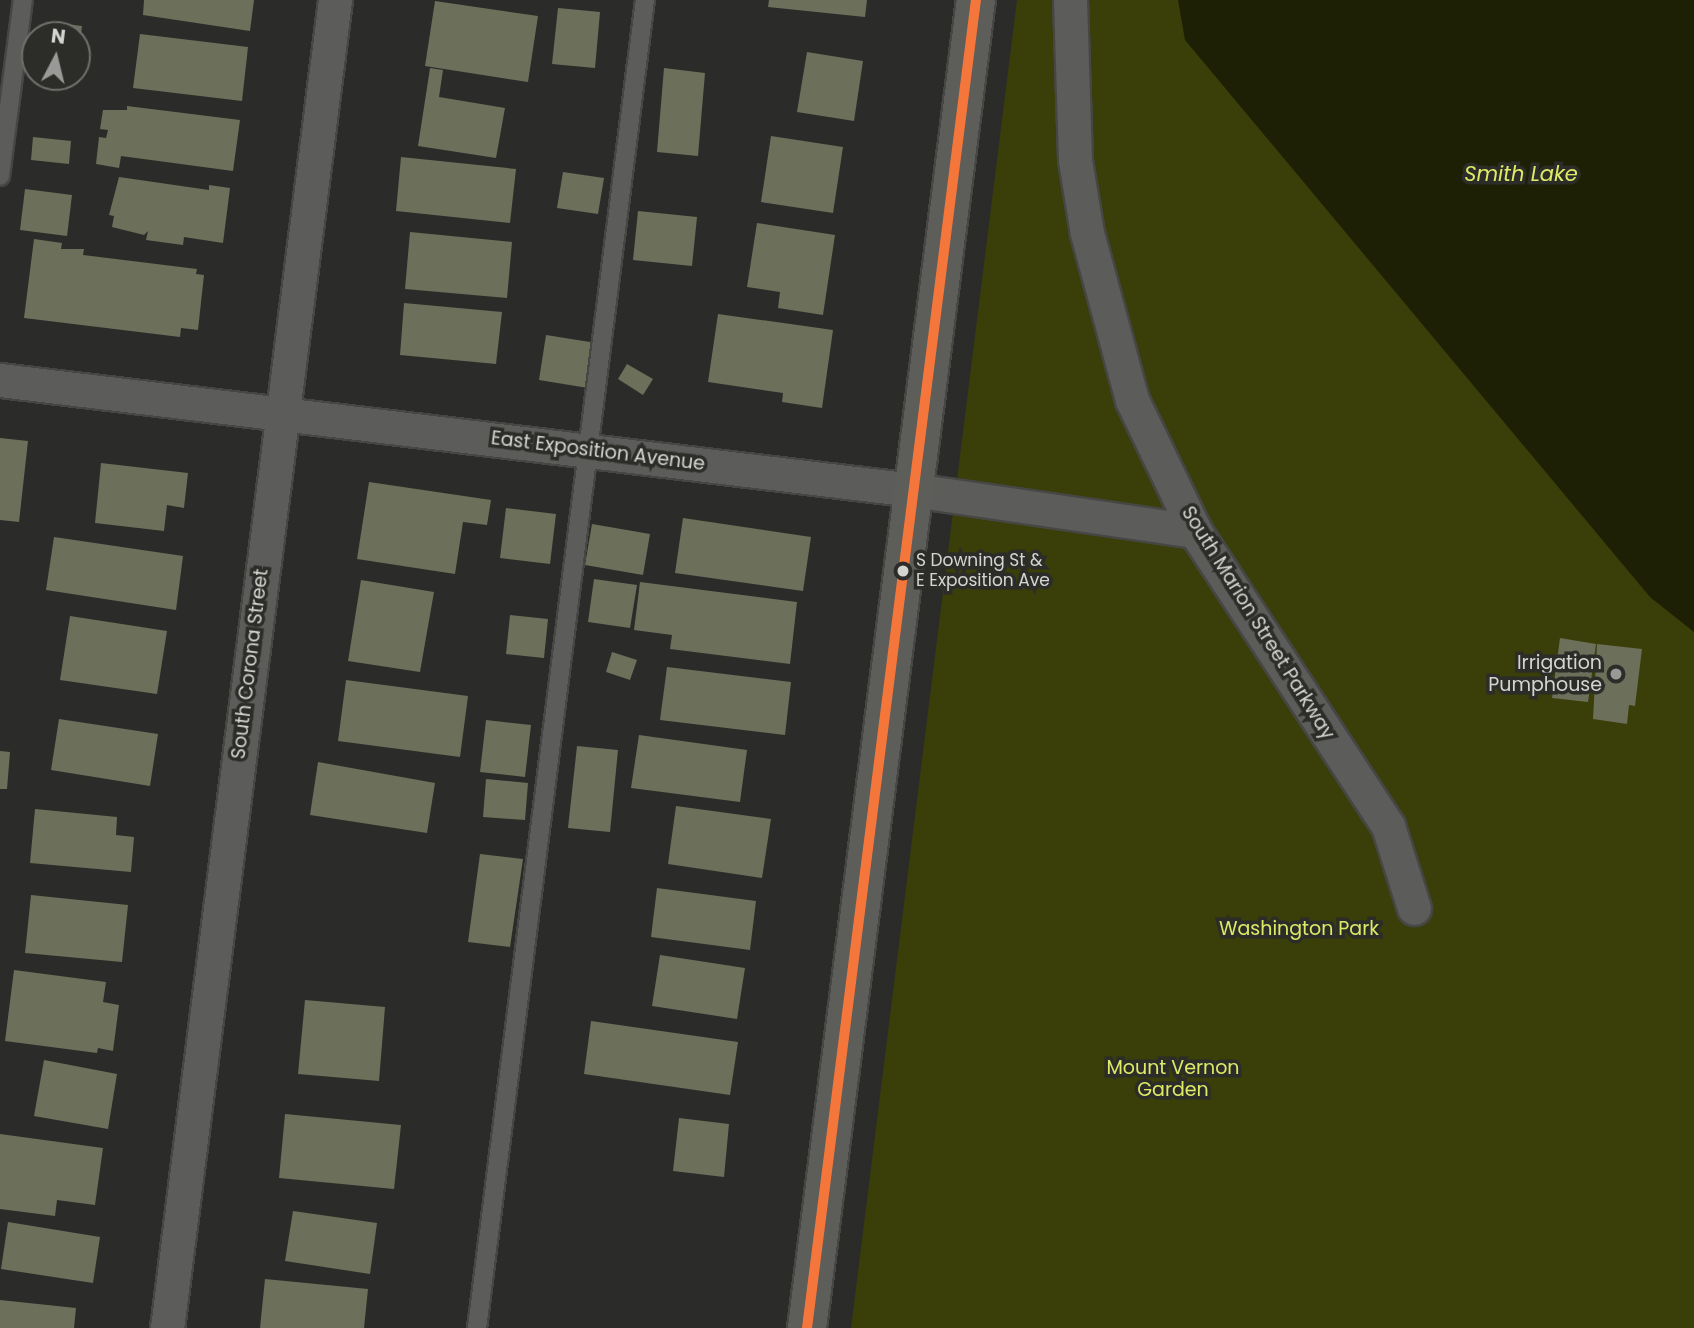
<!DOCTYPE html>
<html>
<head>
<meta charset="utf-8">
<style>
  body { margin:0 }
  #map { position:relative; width:1694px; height:1328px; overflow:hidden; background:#2b2c29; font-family:Poppins,sans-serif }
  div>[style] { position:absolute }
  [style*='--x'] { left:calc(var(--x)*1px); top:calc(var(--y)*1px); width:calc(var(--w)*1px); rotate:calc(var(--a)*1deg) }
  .green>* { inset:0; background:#3a3e09 }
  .water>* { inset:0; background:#1e2005 }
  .building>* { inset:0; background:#6c6f5a }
  .roads { filter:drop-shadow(2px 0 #464744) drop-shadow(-2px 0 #464744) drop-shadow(0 2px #464744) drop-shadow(0 -2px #464744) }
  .lane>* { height:18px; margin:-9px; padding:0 9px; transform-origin:9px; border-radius:9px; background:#5c5c5a }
  .street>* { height:33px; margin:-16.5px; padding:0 16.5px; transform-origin:16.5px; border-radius:16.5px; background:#5c5c5a }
  .secondary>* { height:38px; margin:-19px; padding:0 19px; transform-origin:19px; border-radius:19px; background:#5d5d59 }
  .bus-1>* { height:10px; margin:-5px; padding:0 5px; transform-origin:5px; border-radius:5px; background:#f5763a }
  .dots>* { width:19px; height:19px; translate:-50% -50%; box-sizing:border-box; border:4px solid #2c2d28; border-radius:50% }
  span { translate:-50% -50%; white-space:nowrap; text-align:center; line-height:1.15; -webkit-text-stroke:7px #2c2d28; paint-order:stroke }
  .bus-label { font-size:17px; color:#d4d5d2 }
  .left { translate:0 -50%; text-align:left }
  .street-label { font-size:19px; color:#d4d5d2 }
  .poi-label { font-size:19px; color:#d4d5d2 }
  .right { translate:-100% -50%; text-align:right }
  .park-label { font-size:19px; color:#ddea65 }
  .water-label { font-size:21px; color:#deeb66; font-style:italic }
  .north { position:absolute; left:21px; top:21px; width:70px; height:70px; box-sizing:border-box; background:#2c2d28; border:2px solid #6f706c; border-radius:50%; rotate:7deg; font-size:19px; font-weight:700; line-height:28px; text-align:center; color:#d4d5d2 }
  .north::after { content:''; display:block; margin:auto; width:24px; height:32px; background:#999a97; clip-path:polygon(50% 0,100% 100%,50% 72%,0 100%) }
</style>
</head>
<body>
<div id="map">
  <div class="green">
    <div style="clip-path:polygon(1017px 0,1694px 0,1694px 1328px,851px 1328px)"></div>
  </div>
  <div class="water">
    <div style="clip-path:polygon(1178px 0,1694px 0,1694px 632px,1650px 597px,1185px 40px)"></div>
  </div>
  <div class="building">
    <div style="clip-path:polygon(144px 0,254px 0,250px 31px,143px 15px)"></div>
    <div style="clip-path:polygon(769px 0,867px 0,865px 17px,768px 7px)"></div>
    <div style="clip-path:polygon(435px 1px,538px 16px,528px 82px,425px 66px)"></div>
    <div style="clip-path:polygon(558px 8px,600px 12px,595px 68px,552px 64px)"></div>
    <div style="clip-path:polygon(50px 22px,82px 26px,79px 52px,77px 35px,48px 35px)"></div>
    <div style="clip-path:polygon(140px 34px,248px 47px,242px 101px,133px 88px)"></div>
    <div style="clip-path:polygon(807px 52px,863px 61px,854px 121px,797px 112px)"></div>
    <div style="clip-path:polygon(430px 68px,443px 70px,439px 97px,505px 108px,496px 158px,418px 146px)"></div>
    <div style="clip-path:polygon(664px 68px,705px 73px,698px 156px,657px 152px)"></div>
    <div style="clip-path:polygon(127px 106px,240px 120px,233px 171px,121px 156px,119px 168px,96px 164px,99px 137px,106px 138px,108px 130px,100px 129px,103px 110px,127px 110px)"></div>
    <div style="clip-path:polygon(771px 136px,843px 147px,833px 213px,761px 202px)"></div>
    <div style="clip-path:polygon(33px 137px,71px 141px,69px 164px,31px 160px)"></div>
    <div style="clip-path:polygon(401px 157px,516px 169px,510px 223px,396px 211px)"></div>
    <div style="clip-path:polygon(563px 172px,604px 178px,598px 214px,557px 208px)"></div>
    <div style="clip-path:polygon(119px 177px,209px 190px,209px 185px,230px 188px,223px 243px,184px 237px,183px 245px,146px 240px,148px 231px,144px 235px,112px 227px,114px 216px,109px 215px)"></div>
    <div style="clip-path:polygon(25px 189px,72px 195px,67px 236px,20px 230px)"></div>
    <div style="clip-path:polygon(638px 211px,697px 217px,692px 266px,633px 260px)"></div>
    <div style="clip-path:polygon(757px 223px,835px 235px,823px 315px,778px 308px,780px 292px,747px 287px)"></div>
    <div style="clip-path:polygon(410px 232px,512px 242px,507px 298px,405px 289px)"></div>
    <div style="clip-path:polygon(34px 239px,62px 243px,61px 249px,84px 249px,83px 255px,197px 269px,196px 274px,204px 275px,198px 330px,181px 328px,180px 337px,24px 318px)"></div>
    <div style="clip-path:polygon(404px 303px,502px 312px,496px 364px,400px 355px)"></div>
    <div style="clip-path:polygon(718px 314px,833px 330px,822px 408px,782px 402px,783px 393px,708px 382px)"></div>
    <div style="clip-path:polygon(546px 335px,596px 343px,588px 388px,539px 380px)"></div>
    <div style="clip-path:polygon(627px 364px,653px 379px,643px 395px,618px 379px)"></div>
    <div style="clip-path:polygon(0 438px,28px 441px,19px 522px,0 520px)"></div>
    <div style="clip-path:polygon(101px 463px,188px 473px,184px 508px,167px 505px,164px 531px,95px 523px)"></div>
    <div style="clip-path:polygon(369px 482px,491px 500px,487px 525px,463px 522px,455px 574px,357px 559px)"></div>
    <div style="clip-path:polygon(506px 508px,556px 514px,550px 564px,500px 558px)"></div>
    <div style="clip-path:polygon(683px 518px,811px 537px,803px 591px,675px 573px)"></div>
    <div style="clip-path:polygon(592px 524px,650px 534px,643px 575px,585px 565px)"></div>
    <div style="clip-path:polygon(54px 537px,183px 556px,176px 610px,46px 590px)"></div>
    <div style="clip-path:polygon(594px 579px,637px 585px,630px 628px,588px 622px)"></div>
    <div style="clip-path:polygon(361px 580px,434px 592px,420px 672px,348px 661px)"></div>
    <div style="clip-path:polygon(640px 582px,797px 602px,790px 664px,670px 649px,672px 635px,634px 630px)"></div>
    <div style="clip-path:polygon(510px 615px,548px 619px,544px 658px,506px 654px)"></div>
    <div style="clip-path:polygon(70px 616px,167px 631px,157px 694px,60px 680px)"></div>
    <div style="clip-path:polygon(1560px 638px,1596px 644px,1588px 702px,1552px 698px)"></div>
    <div style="clip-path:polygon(1597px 644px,1642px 649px,1635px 706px,1629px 705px,1627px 724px,1593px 719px)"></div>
    <div style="clip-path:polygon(612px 652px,637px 660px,630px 680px,606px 672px)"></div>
    <div style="clip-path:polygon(667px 667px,791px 682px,785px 735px,660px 720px)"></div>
    <div style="clip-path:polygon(346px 680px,468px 696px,460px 757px,338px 741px)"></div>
    <div style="clip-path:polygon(59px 719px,158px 734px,150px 786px,51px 770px)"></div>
    <div style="clip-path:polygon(486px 720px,531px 725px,525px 777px,480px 772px)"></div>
    <div style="clip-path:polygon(639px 735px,747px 750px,740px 802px,631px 788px)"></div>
    <div style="clip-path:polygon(577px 746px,618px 750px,610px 832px,568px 828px)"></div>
    <div style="clip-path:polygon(0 751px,10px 752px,7px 789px,0 789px)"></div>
    <div style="clip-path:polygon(318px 762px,435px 783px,427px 833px,310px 815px)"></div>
    <div style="clip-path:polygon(486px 779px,528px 783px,525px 820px,483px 817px)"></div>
    <div style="clip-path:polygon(676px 806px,771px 819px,762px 878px,668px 864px)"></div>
    <div style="clip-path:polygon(35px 809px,117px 817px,116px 835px,134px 837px,131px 872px,30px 863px)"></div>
    <div style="clip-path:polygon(480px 854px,523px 859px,510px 947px,468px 942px)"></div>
    <div style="clip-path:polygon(657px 888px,756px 901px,750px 950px,651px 937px)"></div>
    <div style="clip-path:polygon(31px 895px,128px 905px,122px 962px,25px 953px)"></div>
    <div style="clip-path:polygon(660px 955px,745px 968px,737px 1019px,652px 1006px)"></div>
    <div style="clip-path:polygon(14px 970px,106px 982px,103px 1002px,119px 1005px,113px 1051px,98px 1048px,97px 1053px,5px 1041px)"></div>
    <div style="clip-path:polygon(305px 1000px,385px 1007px,379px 1081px,298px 1074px)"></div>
    <div style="clip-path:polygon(591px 1021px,738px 1042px,730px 1095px,584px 1074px)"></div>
    <div style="clip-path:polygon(44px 1060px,117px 1074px,108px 1129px,34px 1116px)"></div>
    <div style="clip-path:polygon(285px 1114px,401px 1125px,394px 1189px,279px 1178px)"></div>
    <div style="clip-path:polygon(679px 1118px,729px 1124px,724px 1177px,673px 1171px)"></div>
    <div style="clip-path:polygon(0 1134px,103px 1148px,95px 1205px,57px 1200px,55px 1216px,0 1209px)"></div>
    <div style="clip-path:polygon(293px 1211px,377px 1223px,370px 1274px,285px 1261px)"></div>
    <div style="clip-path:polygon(8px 1222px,100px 1237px,93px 1283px,1px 1269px)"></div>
    <div style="clip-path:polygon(265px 1279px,368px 1289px,364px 1328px,260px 1328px)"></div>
    <div style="clip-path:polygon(0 1300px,76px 1308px,74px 1328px,0 1328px)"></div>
  </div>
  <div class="roads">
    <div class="lane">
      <div style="--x:0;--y:176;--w:177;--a:-82.6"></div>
      <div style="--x:477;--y:1328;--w:1339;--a:-82.79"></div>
    </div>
    <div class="street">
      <div style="--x:1070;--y:0;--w:160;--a:88.2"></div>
      <div style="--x:1075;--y:160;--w:74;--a:80.7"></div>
      <div style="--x:1087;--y:233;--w:173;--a:74.9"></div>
      <div style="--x:1132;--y:400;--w:145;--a:64.3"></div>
      <div style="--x:1195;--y:531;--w:353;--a:56.8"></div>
      <div style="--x:1388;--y:826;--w:86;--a:72.4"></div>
      <div style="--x:0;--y:380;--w:920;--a:6.87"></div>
      <div style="--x:913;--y:490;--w:285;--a:8.3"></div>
      <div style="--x:167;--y:1328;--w:1339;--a:-82.79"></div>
    </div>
    <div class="secondary">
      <div style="--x:807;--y:1328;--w:1339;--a:-82.75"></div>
    </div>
  </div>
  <div class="bus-1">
    <div style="--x:807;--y:1328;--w:1339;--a:-82.75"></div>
  </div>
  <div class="dots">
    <div style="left:903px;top:571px;background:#d4d5d2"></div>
    <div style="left:1616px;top:674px;background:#999a97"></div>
  </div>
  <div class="bus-label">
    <span class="left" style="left:916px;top:571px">S Downing St &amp;<br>E Exposition Ave</span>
  </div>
  <div class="street-label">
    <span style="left:598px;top:451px;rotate:7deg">East Exposition Avenue</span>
    <span style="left:1258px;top:623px;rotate:58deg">South Marion Street Parkway</span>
    <span style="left:250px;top:664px;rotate:-83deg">South Corona Street</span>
  </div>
  <div class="poi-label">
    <span class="right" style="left:1602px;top:674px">Irrigation<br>Pumphouse</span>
  </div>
  <div class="park-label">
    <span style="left:1299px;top:929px">Washington Park</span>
    <span style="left:1173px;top:1079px">Mount Vernon<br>Garden</span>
  </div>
  <div class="water-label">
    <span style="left:1521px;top:174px">Smith Lake</span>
  </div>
  <div class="north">N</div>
</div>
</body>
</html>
